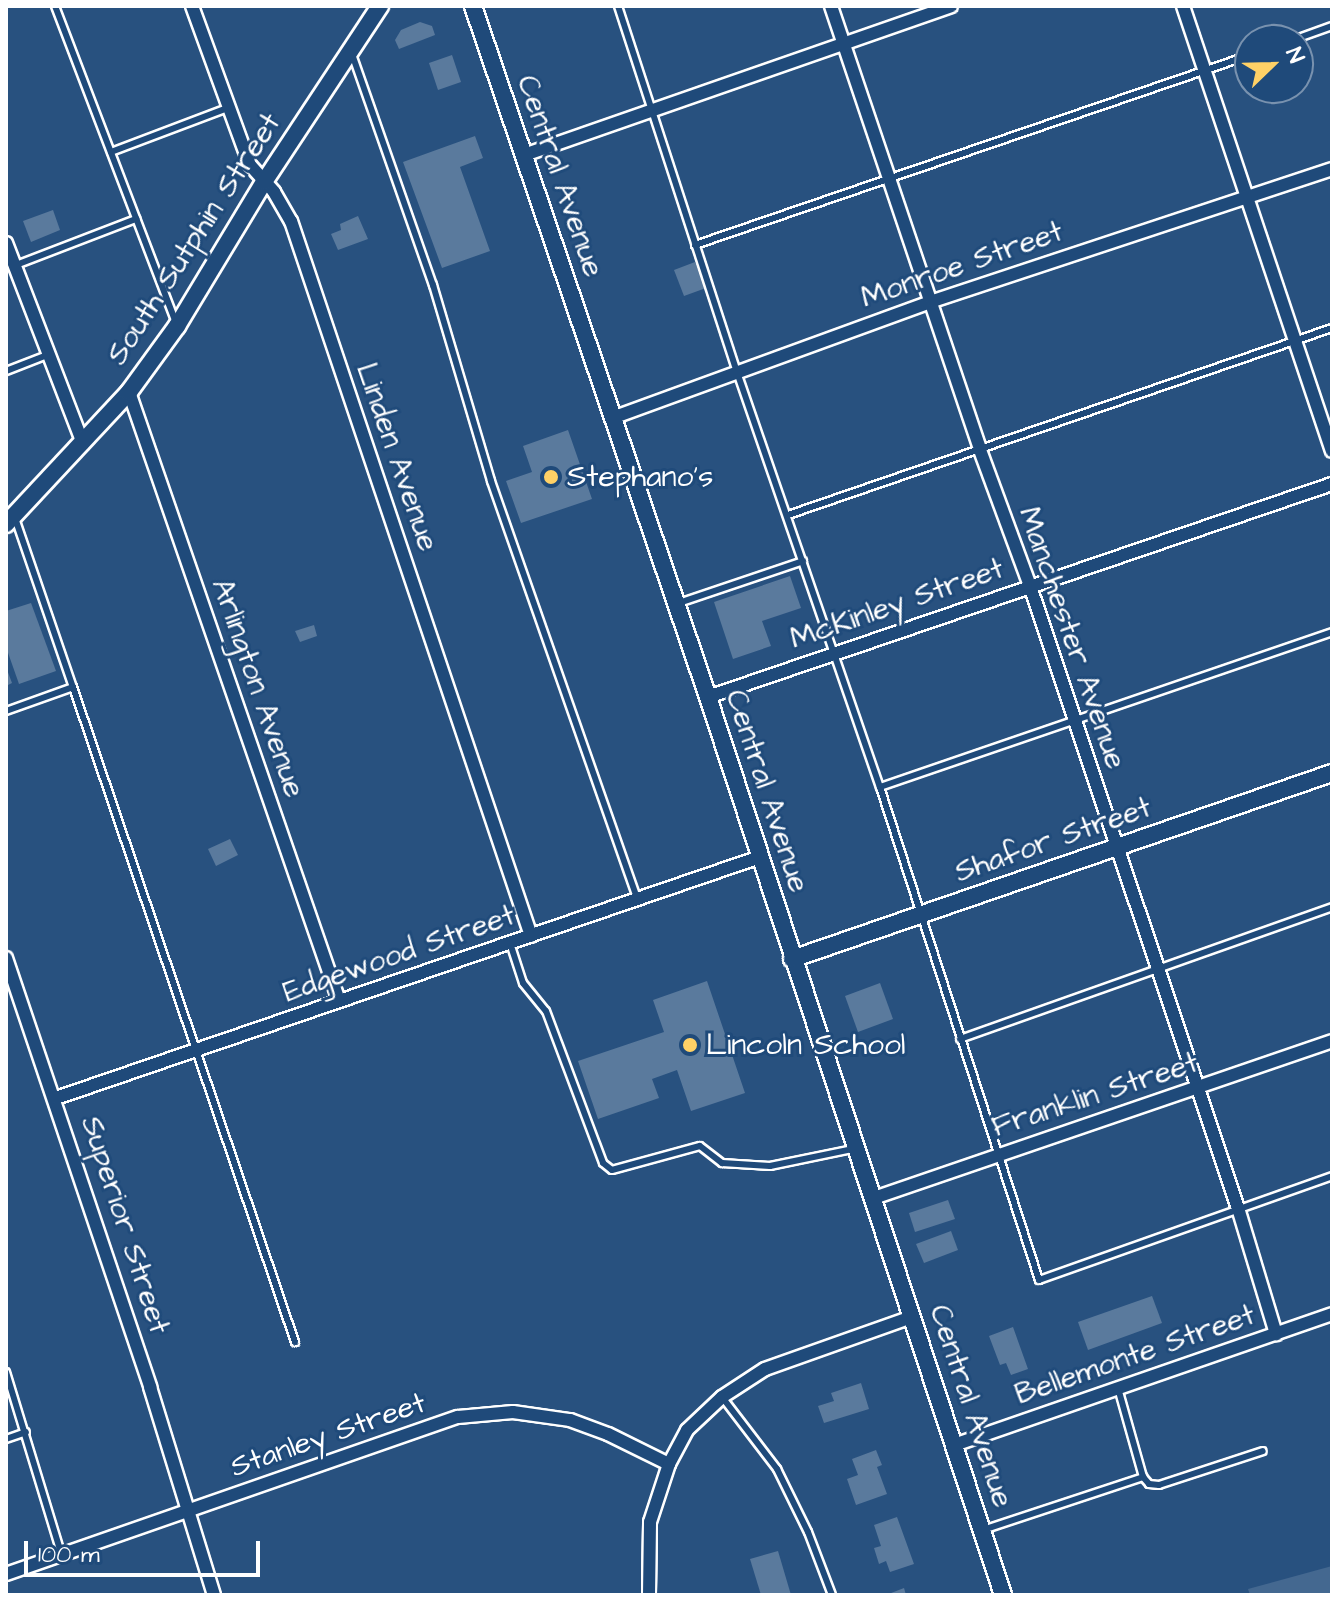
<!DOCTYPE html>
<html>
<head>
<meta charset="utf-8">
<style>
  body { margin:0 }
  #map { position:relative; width:1338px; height:1601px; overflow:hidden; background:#28517f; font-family:"Architects Daughter",sans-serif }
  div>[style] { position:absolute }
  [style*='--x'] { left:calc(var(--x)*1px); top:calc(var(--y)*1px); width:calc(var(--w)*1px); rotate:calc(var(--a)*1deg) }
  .green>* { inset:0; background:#446890 }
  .building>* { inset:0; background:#5a7a9d }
  .roads { filter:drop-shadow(2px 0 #fff) drop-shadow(-2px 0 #fff) drop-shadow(0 2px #fff) drop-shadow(0 -2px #fff) }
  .service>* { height:6px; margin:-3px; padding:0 3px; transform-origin:3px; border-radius:3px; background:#1f4a7a }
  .minor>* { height:12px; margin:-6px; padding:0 6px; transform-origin:6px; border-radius:6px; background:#1f4a7a }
  .tertiary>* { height:16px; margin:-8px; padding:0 8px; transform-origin:8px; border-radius:8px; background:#1f4a7a }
  .dots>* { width:22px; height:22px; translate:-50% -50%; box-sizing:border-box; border:4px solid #1f4a7a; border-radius:50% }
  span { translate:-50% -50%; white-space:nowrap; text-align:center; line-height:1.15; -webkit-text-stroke:6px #1f4a7a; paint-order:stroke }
  .street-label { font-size:30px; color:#fff }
  .poi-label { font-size:30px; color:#fff }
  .left { translate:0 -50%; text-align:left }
  .frame { position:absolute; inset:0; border:8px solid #fff; pointer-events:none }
  .north { position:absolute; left:1234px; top:24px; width:80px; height:80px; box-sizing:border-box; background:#1f4a7a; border:2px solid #7992af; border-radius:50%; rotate:67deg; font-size:22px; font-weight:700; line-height:32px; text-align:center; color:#fff }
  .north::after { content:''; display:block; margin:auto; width:28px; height:36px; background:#ffd166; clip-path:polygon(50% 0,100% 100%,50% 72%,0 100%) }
  .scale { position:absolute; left:24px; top:1541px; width:236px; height:36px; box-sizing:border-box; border:4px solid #fff; border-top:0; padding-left:10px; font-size:24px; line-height:28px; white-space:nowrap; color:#fff; -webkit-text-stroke:6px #1f4a7a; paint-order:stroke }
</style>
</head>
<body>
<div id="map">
  <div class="green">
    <div style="clip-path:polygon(1332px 1566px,1332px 1595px,1250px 1595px,1248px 1589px)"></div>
  </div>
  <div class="building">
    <div style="clip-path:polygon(420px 22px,432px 26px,435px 35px,399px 49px,395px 40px,401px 30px)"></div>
    <div style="clip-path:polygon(452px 55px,461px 82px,438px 90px,429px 63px)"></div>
    <div style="clip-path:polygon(475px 136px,483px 158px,460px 167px,490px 251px,442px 268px,403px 162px)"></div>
    <div style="clip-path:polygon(53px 210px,60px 230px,31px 242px,23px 221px)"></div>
    <div style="clip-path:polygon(358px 216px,368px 239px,338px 250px,331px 234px,341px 230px,340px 224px)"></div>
    <div style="clip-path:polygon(695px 262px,706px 288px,684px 296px,674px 270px)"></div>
    <div style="clip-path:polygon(568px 430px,592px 499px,521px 523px,506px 481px,532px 472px,523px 446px)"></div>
    <div style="clip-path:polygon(790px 576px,801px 608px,762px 621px,771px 646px,733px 659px,714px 602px)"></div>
    <div style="clip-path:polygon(31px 603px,56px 671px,19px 684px,6px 647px,6px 611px)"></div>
    <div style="clip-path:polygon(314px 625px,317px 636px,300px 642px,295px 631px)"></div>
    <div style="clip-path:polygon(6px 667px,12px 683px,6px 686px)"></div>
    <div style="clip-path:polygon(230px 839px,238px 855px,216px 866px,208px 849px)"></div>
    <div style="clip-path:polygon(707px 981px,745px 1093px,691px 1111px,677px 1070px,652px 1079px,659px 1098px,598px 1119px,578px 1061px,664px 1032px,653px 1000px)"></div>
    <div style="clip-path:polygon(880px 983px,893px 1019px,858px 1032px,845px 996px)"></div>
    <div style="clip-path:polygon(948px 1200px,955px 1219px,915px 1232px,909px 1213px)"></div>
    <div style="clip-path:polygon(951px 1231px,958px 1250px,924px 1263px,916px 1244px)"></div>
    <div style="clip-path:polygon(1152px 1296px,1162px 1323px,1088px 1350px,1078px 1322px)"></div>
    <div style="clip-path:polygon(1013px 1327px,1028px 1369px,1011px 1375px,1006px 1363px,1000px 1365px,989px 1336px)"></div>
    <div style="clip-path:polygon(861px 1383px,869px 1409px,824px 1423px,818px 1406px,834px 1401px,831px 1393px)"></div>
    <div style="clip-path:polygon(876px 1450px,882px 1465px,877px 1467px,887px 1494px,856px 1505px,847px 1479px,858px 1475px,852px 1459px)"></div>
    <div style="clip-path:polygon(897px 1517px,914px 1564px,890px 1572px,886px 1561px,879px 1564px,874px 1548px,881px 1546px,874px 1525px)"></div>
    <div style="clip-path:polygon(778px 1551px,791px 1595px,761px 1595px,750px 1559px)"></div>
    <div style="clip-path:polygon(904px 1588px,906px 1595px,886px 1595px)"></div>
  </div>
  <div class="roads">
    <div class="service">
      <div style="--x:55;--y:6;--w:336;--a:69.1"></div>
      <div style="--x:618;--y:6;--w:385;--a:72"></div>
      <div style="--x:737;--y:372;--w:439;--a:71"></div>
      <div style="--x:880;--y:787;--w:518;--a:72.12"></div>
      <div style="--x:1039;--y:1280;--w:311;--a:-19.5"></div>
      <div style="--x:1293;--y:40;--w:41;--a:-19.7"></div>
      <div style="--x:352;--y:54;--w:245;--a:70.7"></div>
      <div style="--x:433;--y:285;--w:204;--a:73.5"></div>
      <div style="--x:491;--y:481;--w:444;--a:70.7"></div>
      <div style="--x:111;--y:152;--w:127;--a:-20.7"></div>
      <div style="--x:695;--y:245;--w:587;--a:-18.9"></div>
      <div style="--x:16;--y:265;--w:129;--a:-21"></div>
      <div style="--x:6;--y:371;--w:44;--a:-21.3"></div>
      <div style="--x:788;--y:515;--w:575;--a:-18.97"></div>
      <div style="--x:15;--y:518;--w:179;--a:71.1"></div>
      <div style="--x:679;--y:603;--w:131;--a:-18.7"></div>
      <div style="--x:6;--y:711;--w:71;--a:-19.7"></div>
      <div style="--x:73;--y:687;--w:692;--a:71.28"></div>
      <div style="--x:880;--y:787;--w:478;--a:-18.9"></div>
      <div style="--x:510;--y:943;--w:42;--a:72"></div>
      <div style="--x:523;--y:983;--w:36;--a:51"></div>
      <div style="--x:546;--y:1011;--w:162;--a:69.4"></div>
      <div style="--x:603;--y:1163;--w:11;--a:38"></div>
      <div style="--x:612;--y:1170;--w:91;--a:-15.3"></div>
      <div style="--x:700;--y:1146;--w:28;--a:38"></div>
      <div style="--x:722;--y:1163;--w:48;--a:3.6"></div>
      <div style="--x:770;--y:1166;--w:85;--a:-11.6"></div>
      <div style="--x:960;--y:1039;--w:395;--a:-19.5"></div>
      <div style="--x:6;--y:1372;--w:192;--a:73.1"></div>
      <div style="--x:1118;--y:1388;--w:92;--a:74.3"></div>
      <div style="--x:1143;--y:1477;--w:9;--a:49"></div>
      <div style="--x:1149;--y:1484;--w:10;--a:6"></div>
      <div style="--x:1159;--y:1485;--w:109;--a:-18.1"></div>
      <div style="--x:722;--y:1397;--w:91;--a:52.6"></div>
      <div style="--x:777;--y:1469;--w:70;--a:63.8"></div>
      <div style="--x:808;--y:1532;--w:67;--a:69.1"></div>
      <div style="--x:6;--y:1439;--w:21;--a:-19"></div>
      <div style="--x:983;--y:1530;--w:169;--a:-18.3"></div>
    </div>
    <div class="minor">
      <div style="--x:192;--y:6;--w:169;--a:70"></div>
      <div style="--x:250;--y:165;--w:36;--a:48"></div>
      <div style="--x:274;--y:192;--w:34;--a:60"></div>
      <div style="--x:291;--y:221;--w:754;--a:71.44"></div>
      <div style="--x:831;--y:6;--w:468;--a:71.4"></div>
      <div style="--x:980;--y:450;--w:145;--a:69.8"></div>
      <div style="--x:1030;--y:586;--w:656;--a:71.51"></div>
      <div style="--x:1238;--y:1208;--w:132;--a:73.2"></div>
      <div style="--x:1183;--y:6;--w:469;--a:71.5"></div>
      <div style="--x:524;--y:155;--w:452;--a:-19.2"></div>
      <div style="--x:6;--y:243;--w:215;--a:69"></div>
      <div style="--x:129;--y:392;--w:644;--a:70.97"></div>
      <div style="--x:612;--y:418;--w:342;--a:-20"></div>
      <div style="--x:933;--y:301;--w:420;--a:-18.3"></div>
      <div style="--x:708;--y:697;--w:659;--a:-18.85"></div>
      <div style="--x:6;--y:958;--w:453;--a:71.4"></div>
      <div style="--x:150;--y:1387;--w:218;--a:72.9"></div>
      <div style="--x:56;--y:1098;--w:744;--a:-18.9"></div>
      <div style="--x:874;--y:1198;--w:484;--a:-18.9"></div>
      <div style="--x:954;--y:1445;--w:400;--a:-19.1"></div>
      <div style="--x:6;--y:1574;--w:478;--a:-19.2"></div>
      <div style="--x:458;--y:1417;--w:55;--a:-5.2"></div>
      <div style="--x:513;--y:1412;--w:58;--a:8"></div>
      <div style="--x:570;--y:1420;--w:40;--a:20.2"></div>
      <div style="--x:608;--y:1434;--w:68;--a:26.2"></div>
      <div style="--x:649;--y:1595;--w:73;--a:-89.2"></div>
      <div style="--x:650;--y:1522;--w:61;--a:-71.9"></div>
      <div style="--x:669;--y:1464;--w:38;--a:-62"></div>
      <div style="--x:687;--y:1430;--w:48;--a:-43.3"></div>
      <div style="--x:722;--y:1397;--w:51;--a:-33.1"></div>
      <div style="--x:765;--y:1369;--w:156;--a:-19.5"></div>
    </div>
    <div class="tertiary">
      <div style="--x:473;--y:6;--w:730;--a:71.22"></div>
      <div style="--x:708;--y:697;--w:945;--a:71.81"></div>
      <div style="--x:6;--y:524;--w:180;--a:-47"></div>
      <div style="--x:129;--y:392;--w:82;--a:-54"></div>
      <div style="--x:177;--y:326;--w:168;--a:-58.9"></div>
      <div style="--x:264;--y:182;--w:211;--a:-56.6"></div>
      <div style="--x:792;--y:959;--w:571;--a:-19.01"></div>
    </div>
  </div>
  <div class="dots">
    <div style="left:551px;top:477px;background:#ffd166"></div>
    <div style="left:690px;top:1045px;background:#ffd166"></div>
  </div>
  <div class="street-label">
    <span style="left:560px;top:176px;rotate:71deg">Central Avenue</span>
    <span style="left:194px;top:239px;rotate:-57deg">South Sutphin Street</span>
    <span style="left:962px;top:265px;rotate:-19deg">Monroe Street</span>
    <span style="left:397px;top:457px;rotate:71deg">Linden Avenue</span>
    <span style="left:897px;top:604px;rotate:-19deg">McKinley Street</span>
    <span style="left:1072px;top:638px;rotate:71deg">Manchester Avenue</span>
    <span style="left:258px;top:688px;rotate:71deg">Arlington Avenue</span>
    <span style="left:767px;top:791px;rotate:72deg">Central Avenue</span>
    <span style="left:1053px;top:840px;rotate:-19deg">Shafor Street</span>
    <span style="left:399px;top:954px;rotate:-19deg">Edgewood Street</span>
    <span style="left:1095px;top:1095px;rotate:-18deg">Franklin Street</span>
    <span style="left:125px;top:1225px;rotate:72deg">Superior Street</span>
    <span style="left:1135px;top:1355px;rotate:-19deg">Bellemonte Street</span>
    <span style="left:971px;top:1406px;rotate:72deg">Central Avenue</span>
    <span style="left:328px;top:1435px;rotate:-19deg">Stanley Street</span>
  </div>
  <div class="poi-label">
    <span class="left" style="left:567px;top:477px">Stephano’s</span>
    <span class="left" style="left:706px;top:1045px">Lincoln School</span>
  </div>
  <div class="frame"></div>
  <div class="north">N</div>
  <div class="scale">100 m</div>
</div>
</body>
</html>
